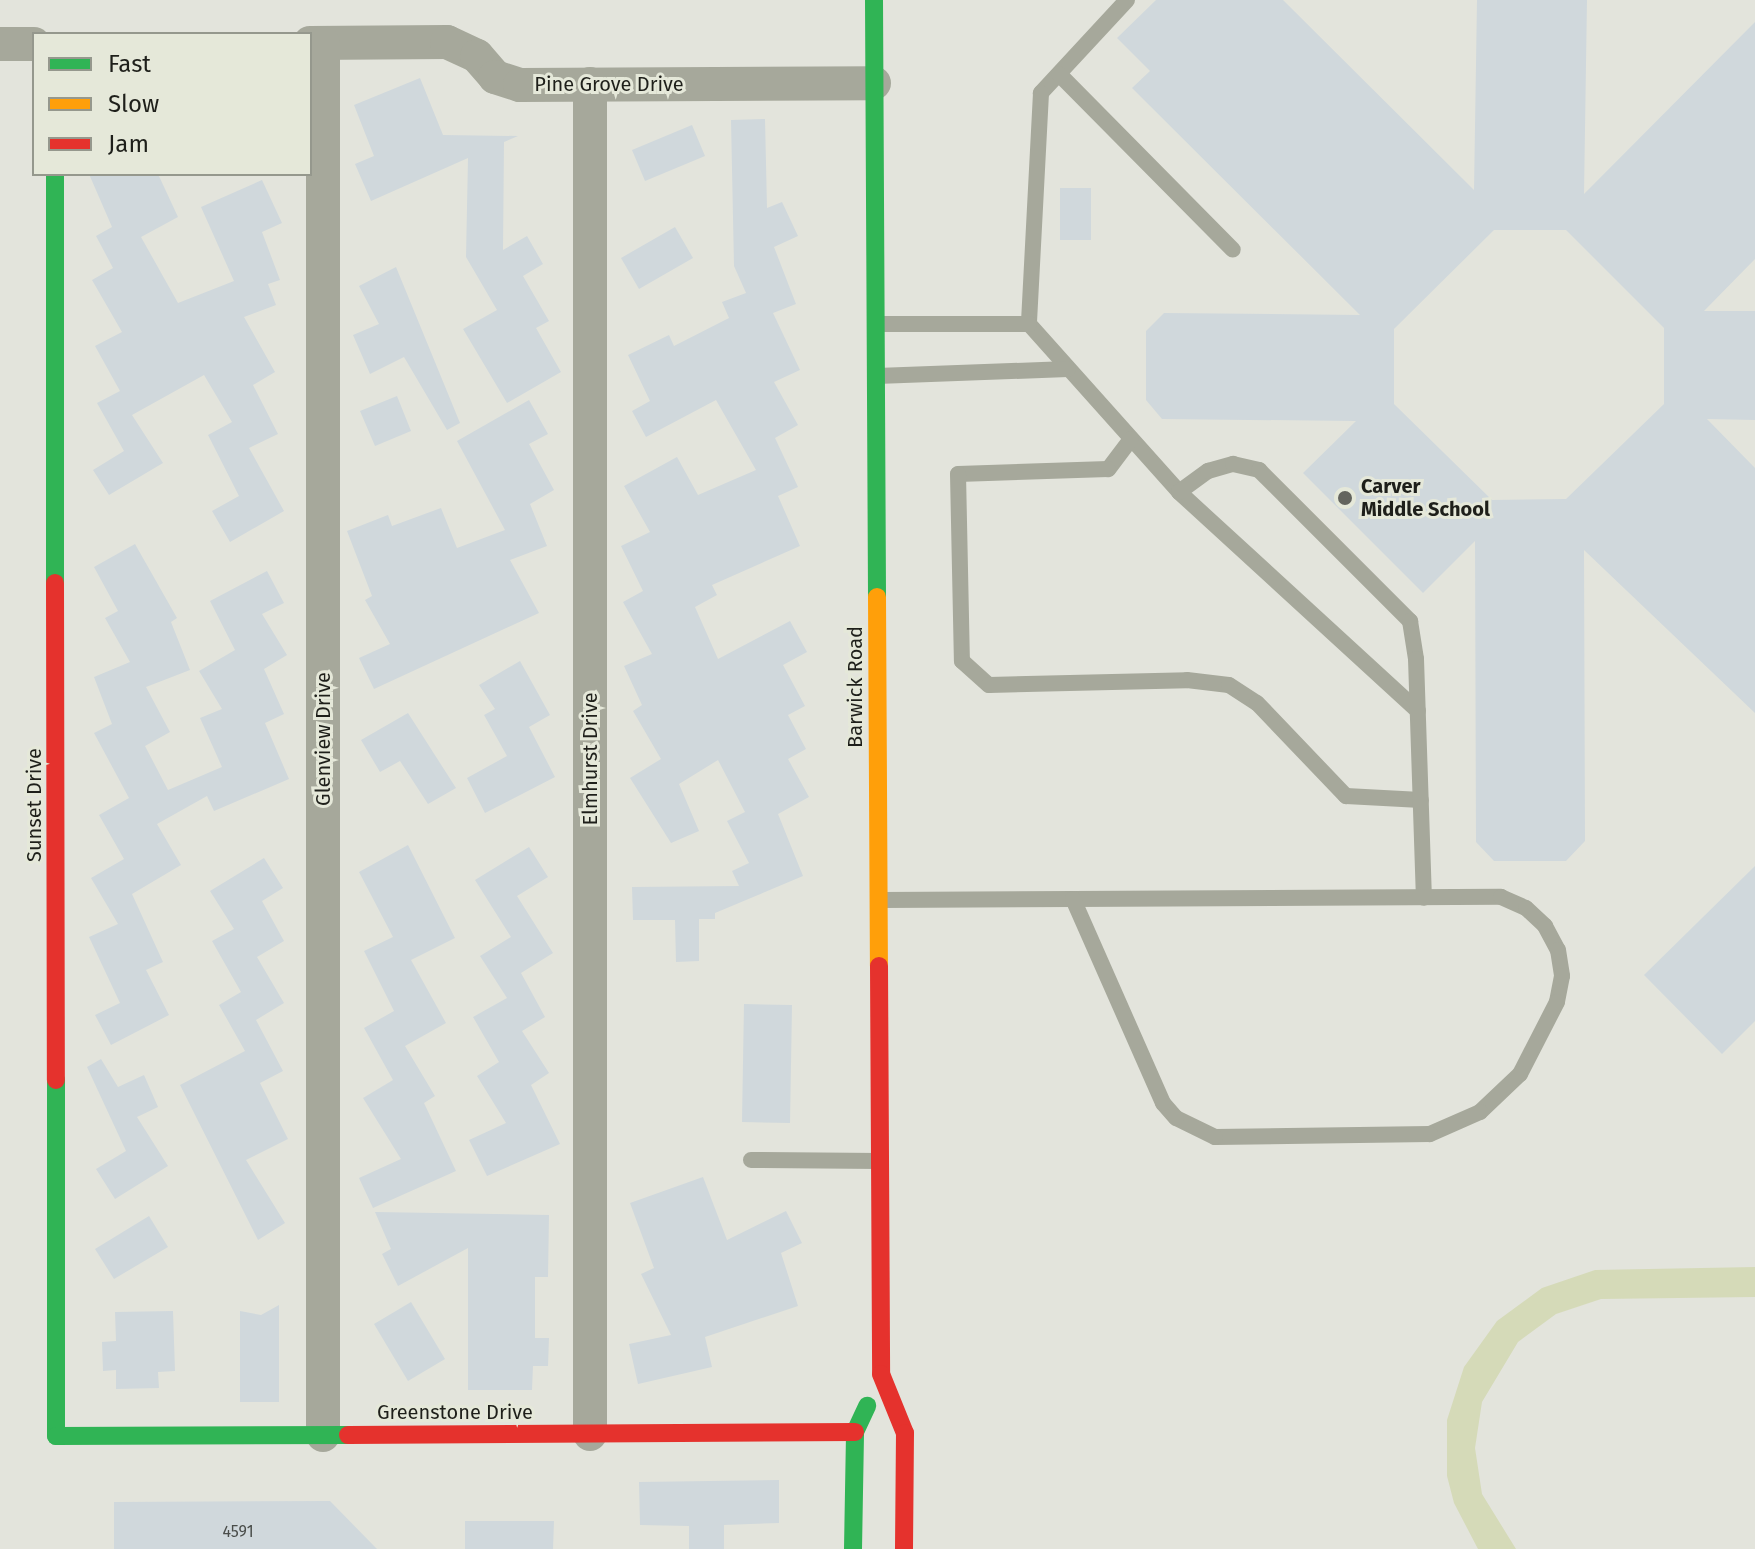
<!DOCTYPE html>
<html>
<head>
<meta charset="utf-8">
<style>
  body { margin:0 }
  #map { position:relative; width:1755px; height:1549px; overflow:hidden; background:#e3e4dc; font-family:"Fira Sans",sans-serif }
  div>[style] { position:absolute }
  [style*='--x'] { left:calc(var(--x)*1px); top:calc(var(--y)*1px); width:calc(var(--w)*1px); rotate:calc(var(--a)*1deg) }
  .green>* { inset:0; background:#d5dab8 }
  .building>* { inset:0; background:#d0d8dc }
  .lane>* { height:16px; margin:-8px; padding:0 8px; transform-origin:8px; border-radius:8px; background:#a6a89b }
  .street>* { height:34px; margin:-17px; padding:0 17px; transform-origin:17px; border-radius:17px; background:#a6a89b }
  .fast>* { height:18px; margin:-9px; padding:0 9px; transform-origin:9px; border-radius:9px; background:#30b455 }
  .slow>* { height:18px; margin:-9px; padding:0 9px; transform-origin:9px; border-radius:9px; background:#ff9f0a }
  .jam>* { height:18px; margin:-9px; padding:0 9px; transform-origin:9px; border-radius:9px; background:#e5322d }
  .dots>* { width:22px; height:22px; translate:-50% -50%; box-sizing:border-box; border:4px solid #e5e8d9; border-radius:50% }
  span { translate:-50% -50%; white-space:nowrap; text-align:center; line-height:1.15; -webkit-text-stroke:6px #e5e8d9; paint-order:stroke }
  .number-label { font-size:16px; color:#4a4d4a }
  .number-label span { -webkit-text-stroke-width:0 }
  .street-label { font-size:20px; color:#1e1f1a }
  .poi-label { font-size:20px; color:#1e1f1a; font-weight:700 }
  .left { translate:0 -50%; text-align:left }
  .legend { position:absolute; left:32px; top:32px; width:280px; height:144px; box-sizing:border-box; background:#e5e8d9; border:2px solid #95988d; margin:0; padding:10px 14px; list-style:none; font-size:24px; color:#1e1f1a }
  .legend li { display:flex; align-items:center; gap:16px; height:40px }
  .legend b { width:40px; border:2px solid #95988d }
</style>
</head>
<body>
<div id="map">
  <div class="green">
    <div style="clip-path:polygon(1755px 1267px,1755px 1297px,1601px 1299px,1556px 1314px,1518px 1342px,1482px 1402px,1475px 1448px,1482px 1494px,1516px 1549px,1478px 1549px,1454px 1503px,1447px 1476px,1447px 1420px,1464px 1367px,1497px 1321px,1542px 1288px,1595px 1270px)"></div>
  </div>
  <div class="building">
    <div style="clip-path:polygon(evenodd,1156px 0,1283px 0,1474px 190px,1477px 0,1587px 0,1584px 194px,1755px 22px,1755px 259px,1704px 311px,1755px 311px,1755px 420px,1707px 419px,1755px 468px,1755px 713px,1584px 550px,1585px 841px,1566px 861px,1494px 861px,1476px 842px,1475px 541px,1423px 593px,1303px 473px,1356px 421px,1162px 419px,1146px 400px,1146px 331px,1164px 313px,1360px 315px,1132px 88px,1150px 71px,1117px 38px,1156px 0,1494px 230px,1566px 230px,1664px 328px,1664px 404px,1566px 499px,1492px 500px,1394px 404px,1394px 329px,1494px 230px)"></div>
    <div style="clip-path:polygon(420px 78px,443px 135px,518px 136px,504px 142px,503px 250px,527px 236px,543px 264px,523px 276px,549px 321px,536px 328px,561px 372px,507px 403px,463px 329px,497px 310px,466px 257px,468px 158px,371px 201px,355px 164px,374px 156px,354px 105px)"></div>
    <div style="clip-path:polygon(765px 119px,767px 208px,782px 202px,798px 236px,774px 247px,796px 304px,773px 313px,800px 370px,774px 382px,798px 425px,775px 438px,798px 487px,778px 496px,800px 546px,712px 585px,717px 595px,695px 607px,718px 659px,790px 621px,807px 652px,783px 665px,805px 706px,788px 715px,806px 749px,788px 759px,809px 797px,778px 814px,803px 876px,715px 913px,715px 919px,699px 919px,699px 961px,676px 962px,675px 920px,633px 920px,632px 887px,739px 886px,732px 871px,749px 863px,727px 821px,745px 812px,718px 760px,679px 784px,699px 831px,671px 843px,630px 778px,661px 759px,633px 711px,642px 705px,624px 666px,652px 654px,623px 602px,643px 591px,621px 546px,650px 532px,624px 486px,677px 457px,698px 495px,756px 470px,716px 400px,646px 437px,632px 411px,650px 401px,628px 355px,669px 335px,674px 346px,729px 318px,722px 302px,746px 293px,734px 266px,731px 120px)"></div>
    <div style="clip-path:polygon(692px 125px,705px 156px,645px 181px,632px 150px)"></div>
    <div style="clip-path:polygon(89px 174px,158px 174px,178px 217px,141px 237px,178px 303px,234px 281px,201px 207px,262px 180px,282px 223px,262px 232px,280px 280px,268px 284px,276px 305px,244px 317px,275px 372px,253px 385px,278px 434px,249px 448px,284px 511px,230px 542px,212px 511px,239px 496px,208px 435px,232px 422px,204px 375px,132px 415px,163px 463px,109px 495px,93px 470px,124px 451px,97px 403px,120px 391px,95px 346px,122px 332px,92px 280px,113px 268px,96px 236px,112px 227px)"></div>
    <div style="clip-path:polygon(1060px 188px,1091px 188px,1091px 240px,1060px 240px)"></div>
    <div style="clip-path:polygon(675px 227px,693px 258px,639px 289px,621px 258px)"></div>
    <div style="clip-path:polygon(396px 267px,460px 423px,447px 430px,404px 357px,370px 374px,353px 335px,379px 324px,359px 286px)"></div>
    <div style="clip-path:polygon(397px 396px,411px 431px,375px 446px,360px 411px)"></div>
    <div style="clip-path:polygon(529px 400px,548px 434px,529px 444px,554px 490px,530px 504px,547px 546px,510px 560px,539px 613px,374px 689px,359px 658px,390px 644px,365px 600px,372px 596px,347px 531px,388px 515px,392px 526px,441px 508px,457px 548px,505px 530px,457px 441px)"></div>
    <div style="clip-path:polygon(135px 544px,177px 618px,171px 622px,190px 670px,146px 687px,170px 732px,145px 746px,168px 790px,222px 767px,200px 718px,222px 709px,199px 671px,235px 650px,210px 601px,267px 571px,284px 603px,262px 614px,287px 655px,264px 669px,284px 714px,265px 723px,289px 779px,214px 811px,207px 796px,157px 824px,181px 865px,132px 894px,163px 962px,146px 970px,169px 1015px,111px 1045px,95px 1015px,120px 1003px,89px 937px,118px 924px,91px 878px,124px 859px,99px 815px,129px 798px,94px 733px,112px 724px,94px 677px,130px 662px,105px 618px,118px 611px,94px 567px)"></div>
    <div style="clip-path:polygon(520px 661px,550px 715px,529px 727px,555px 777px,485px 813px,467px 778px,507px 756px,484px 715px,495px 709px,479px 685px)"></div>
    <div style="clip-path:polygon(408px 713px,456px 788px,428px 804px,400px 761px,380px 772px,361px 740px)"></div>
    <div style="clip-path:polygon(408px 845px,455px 938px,411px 960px,446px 1023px,405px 1046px,435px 1096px,424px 1103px,456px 1171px,373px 1208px,359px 1178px,401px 1159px,363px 1098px,393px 1080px,364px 1028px,394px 1011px,364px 951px,393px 937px,359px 872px)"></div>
    <div style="clip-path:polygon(529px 847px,548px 877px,517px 896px,553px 953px,521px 973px,545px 1017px,522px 1031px,549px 1073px,531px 1085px,560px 1144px,487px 1176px,469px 1140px,506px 1123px,477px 1076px,499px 1062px,473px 1017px,507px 998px,480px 956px,511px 937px,475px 880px)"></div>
    <div style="clip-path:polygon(264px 858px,283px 888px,262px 901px,284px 941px,257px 957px,284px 1003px,256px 1020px,283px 1071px,260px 1083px,288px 1139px,246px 1160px,285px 1223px,258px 1240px,180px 1085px,245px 1051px,219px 1005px,241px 992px,212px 941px,234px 929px,210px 891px)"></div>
    <div style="clip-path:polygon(1755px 866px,1755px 1021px,1722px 1054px,1644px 975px)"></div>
    <div style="clip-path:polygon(744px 1004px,792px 1005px,790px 1123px,742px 1122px)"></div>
    <div style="clip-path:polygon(101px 1059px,118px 1087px,144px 1075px,158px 1107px,137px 1117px,168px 1166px,115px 1199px,96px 1169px,126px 1151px,87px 1067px)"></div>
    <div style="clip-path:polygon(703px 1177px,727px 1240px,786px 1211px,802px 1243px,781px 1253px,798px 1306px,705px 1337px,712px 1367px,638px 1384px,629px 1344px,671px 1335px,641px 1274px,654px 1268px,630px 1203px)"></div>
    <div style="clip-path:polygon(375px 1212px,549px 1215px,548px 1277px,535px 1277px,535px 1338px,549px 1338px,548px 1366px,533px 1366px,532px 1390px,468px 1390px,468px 1248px,398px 1286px,382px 1254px,391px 1249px)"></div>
    <div style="clip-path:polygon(149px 1216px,168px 1247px,114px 1279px,95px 1249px)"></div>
    <div style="clip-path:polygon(411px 1302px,445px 1359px,408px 1381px,374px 1324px)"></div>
    <div style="clip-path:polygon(279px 1305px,279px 1402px,240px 1402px,240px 1311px,261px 1315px)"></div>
    <div style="clip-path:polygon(173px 1311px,175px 1371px,158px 1372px,159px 1388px,116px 1389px,116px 1370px,103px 1371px,102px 1342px,116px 1341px,115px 1312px)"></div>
    <div style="clip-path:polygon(779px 1480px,779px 1523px,724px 1525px,724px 1549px,689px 1549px,689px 1526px,640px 1525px,639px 1482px)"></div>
    <div style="clip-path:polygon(330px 1501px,377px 1549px,114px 1549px,114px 1502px)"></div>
    <div style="clip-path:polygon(465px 1521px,554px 1521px,553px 1549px,465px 1549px)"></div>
  </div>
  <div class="lane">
    <div style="--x:1127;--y:0;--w:127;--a:132.8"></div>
    <div style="--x:1041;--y:93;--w:231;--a:93"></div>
    <div style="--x:1029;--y:324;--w:225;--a:48.2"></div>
    <div style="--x:1179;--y:492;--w:324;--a:42.5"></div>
    <div style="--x:1059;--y:74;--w:247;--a:45.3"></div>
    <div style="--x:878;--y:324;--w:151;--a:0"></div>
    <div style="--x:877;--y:376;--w:191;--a:-2.1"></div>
    <div style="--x:1131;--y:439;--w:38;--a:127"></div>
    <div style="--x:1108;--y:469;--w:150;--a:178.1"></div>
    <div style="--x:958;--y:474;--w:187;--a:88.8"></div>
    <div style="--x:962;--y:661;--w:36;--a:42"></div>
    <div style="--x:989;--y:685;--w:198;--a:-1.4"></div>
    <div style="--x:1187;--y:680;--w:42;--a:6.8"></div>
    <div style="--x:1229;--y:685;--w:33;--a:33"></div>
    <div style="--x:1257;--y:703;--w:129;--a:46.3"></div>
    <div style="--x:1346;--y:796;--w:75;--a:3.1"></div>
    <div style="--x:1179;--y:492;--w:36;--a:-36"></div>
    <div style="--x:1208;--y:471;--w:26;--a:-16"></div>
    <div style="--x:1233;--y:464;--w:27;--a:13"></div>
    <div style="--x:1259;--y:470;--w:214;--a:45"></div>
    <div style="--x:1410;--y:621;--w:38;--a:81"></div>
    <div style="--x:1416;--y:659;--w:239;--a:88.1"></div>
    <div style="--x:882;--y:900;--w:191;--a:-0.3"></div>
    <div style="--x:1073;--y:899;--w:428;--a:-0.3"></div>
    <div style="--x:1501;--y:897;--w:27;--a:24"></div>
    <div style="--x:1526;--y:908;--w:26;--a:43"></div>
    <div style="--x:1545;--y:926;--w:27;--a:62"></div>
    <div style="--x:1558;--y:950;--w:26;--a:81"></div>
    <div style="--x:1562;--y:976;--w:26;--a:101"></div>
    <div style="--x:1557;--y:1002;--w:81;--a:117.2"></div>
    <div style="--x:1520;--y:1074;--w:55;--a:136.5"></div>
    <div style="--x:1480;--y:1112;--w:55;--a:156.3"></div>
    <div style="--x:1430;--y:1134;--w:215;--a:179.2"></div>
    <div style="--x:1215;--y:1137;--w:43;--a:-154"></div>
    <div style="--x:1176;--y:1118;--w:20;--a:-131"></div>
    <div style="--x:1163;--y:1103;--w:223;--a:-113.8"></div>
    <div style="--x:751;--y:1160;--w:128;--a:0.4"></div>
  </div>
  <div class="street">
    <div style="--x:310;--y:43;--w:137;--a:-0.4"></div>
    <div style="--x:447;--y:42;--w:33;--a:25"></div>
    <div style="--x:477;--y:56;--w:28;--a:49"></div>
    <div style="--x:495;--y:77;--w:26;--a:18"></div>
    <div style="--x:520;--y:85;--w:354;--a:-0.3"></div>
    <div style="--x:323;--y:43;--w:1392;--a:90"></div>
    <div style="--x:0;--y:44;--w:34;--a:0"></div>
    <div style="--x:590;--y:84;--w:1350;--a:90"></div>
  </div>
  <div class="fast">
    <div style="--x:874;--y:0;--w:597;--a:89.71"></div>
    <div style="--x:55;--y:174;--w:409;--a:90"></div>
    <div style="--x:56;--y:1080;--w:356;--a:90"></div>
    <div style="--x:56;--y:1436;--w:292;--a:-0.2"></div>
    <div style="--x:853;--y:1549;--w:117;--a:-89"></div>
    <div style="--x:855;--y:1432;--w:29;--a:-65"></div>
  </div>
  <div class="slow">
    <div style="--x:877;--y:597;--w:369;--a:89.7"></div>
  </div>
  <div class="jam">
    <div style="--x:55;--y:583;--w:497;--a:89.9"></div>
    <div style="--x:879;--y:966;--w:408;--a:89.7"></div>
    <div style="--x:881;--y:1374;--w:64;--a:67.9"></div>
    <div style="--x:905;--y:1433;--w:116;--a:90.5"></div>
    <div style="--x:348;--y:1435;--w:507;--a:-0.34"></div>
  </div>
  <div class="dots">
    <div style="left:1345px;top:498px;background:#63645e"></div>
  </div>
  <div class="number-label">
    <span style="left:238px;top:1532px">4591</span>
  </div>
  <div class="street-label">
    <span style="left:609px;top:84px">Pine Grove Drive</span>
    <span style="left:855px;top:687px;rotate:-90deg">Barwick Road</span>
    <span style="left:323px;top:739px;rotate:-90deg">Glenview Drive</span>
    <span style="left:590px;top:759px;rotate:-90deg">Elmhurst Drive</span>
    <span style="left:34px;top:805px;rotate:-90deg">Sunset Drive</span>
    <span style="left:455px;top:1412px">Greenstone Drive</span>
  </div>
  <div class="poi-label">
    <span class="left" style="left:1361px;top:498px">Carver<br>Middle School</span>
  </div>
  <ul class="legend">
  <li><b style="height:10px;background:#30b455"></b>Fast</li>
  <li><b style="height:10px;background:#ff9f0a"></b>Slow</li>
  <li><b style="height:10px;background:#e5322d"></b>Jam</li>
  </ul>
</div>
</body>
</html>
